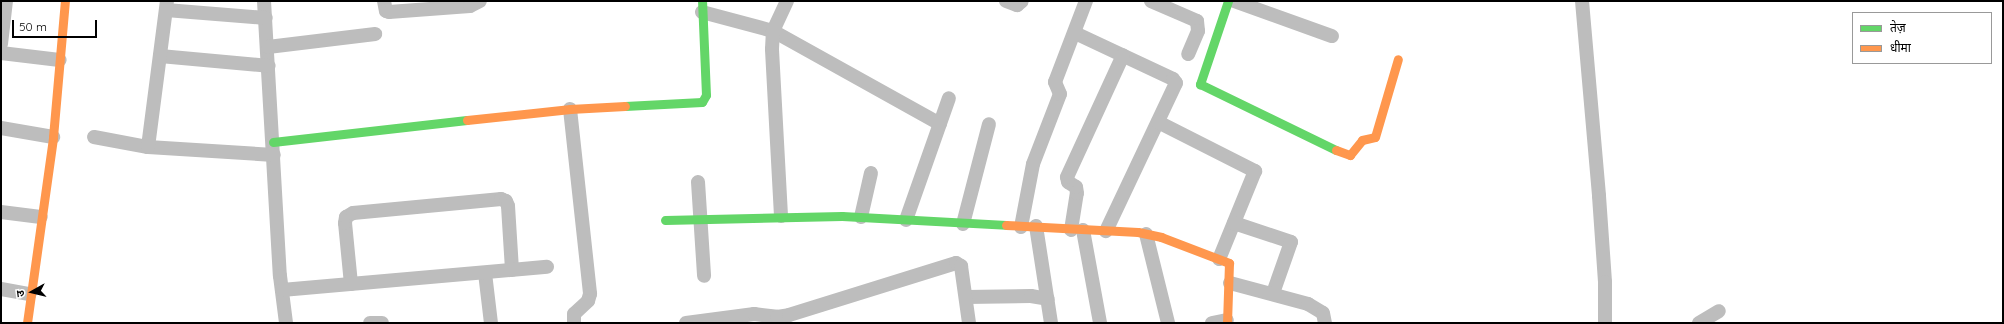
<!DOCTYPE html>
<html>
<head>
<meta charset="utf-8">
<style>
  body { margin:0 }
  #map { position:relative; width:2004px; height:324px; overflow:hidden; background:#fff; font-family:Quicksand,"Noto Sans Devanagari",sans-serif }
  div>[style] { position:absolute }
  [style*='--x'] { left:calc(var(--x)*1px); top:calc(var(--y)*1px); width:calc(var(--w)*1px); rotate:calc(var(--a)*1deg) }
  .street>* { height:14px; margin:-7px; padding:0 7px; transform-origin:7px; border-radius:7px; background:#bdbdbd }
  .fast>* { height:9px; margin:-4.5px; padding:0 4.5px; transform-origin:4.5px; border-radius:4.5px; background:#63d668 }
  .slow>* { height:9px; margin:-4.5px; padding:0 4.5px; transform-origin:4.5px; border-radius:4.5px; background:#ff974d }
  span { translate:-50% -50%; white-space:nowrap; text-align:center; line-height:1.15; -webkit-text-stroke:3.5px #fff; paint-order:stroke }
  .frame { position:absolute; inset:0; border:2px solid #000; pointer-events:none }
  .legend { position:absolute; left:1852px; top:12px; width:140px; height:52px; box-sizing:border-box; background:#fff; border:1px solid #999; margin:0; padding:5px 7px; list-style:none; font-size:12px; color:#000 }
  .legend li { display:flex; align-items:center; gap:8px; height:20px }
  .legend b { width:20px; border:1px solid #999 }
  .north { position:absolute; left:12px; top:272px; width:40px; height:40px; -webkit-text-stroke:3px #fff; paint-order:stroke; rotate:262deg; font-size:11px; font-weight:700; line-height:16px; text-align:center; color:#000 }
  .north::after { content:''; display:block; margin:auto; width:14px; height:18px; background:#000; clip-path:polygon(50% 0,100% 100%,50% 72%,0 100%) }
  .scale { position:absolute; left:12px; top:20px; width:85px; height:18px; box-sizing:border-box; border:2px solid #000; border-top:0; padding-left:5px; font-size:12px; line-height:14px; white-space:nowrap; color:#000; -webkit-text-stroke:3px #fff; paint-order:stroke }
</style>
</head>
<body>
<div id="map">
  <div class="street">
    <div style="--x:264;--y:1;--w:275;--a:86.7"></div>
    <div style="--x:280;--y:276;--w:47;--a:82.7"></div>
    <div style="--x:384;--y:1;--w:10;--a:79"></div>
    <div style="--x:386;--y:11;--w:3;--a:18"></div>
    <div style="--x:389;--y:12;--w:81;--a:-4.2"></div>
    <div style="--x:470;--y:6;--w:11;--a:-27"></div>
    <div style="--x:1006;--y:1;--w:12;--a:20"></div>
    <div style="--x:1017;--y:5;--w:6;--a:-39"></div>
    <div style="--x:1151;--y:1;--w:50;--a:23.5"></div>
    <div style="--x:1197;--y:21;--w:10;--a:84"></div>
    <div style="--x:1198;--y:31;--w:25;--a:113"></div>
    <div style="--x:1234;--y:1;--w:104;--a:19.7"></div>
    <div style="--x:1582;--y:1;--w:196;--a:85"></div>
    <div style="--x:1599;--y:196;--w:86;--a:86"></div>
    <div style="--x:1605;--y:282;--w:41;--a:90"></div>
    <div style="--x:166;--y:10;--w:100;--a:4.6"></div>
    <div style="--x:702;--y:12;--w:73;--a:15"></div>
    <div style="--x:773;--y:31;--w:191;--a:29.1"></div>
    <div style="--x:1075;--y:33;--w:108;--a:25.1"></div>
    <div style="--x:1173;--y:79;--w:5;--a:53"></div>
    <div style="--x:1176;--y:83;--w:164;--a:115.3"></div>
    <div style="--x:1;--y:44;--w:43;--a:-83.4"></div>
    <div style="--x:268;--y:47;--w:108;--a:-6.9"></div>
    <div style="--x:1;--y:53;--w:59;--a:6.8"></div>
    <div style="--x:160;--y:56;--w:109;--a:5.2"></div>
    <div style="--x:570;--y:109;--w:186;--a:83.8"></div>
    <div style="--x:590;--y:294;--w:7;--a:106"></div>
    <div style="--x:588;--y:301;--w:19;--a:137"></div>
    <div style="--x:574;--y:314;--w:9;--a:90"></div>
    <div style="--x:1158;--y:122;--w:109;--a:26.8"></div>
    <div style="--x:1255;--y:171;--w:95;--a:112.2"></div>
    <div style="--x:1;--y:128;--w:53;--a:9.8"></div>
    <div style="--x:94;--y:137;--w:55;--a:10.5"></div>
    <div style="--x:148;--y:147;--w:126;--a:3.6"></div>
    <div style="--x:148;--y:147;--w:147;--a:-82.6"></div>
    <div style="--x:698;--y:182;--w:94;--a:86.3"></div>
    <div style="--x:1;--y:212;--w:40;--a:7.1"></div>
    <div style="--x:781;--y:216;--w:167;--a:-93.1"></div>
    <div style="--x:772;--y:49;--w:18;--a:-87"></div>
    <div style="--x:773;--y:31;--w:33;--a:-65"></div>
    <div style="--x:861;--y:217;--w:45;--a:-77.2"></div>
    <div style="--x:906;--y:220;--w:129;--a:-70.6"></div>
    <div style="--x:1234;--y:223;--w:60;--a:18.4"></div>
    <div style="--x:1291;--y:242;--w:54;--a:109.4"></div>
    <div style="--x:963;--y:224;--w:103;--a:-75.4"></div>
    <div style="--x:1036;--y:226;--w:98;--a:81.2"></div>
    <div style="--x:1021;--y:227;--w:64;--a:-79.2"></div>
    <div style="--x:1033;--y:164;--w:75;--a:-68.9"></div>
    <div style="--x:1060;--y:94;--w:13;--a:-113"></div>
    <div style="--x:1055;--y:82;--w:87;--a:-69.1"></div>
    <div style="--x:1071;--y:230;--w:37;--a:-81"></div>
    <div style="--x:1077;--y:193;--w:6;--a:-99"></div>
    <div style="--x:1076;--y:187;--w:9;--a:-148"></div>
    <div style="--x:1068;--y:182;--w:5;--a:-101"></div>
    <div style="--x:1067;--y:177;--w:134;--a:-65.3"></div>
    <div style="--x:1083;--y:230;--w:95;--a:79.6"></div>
    <div style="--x:1146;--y:234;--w:92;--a:76.1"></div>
    <div style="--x:485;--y:273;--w:50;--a:83.2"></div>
    <div style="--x:1230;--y:283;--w:81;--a:15.1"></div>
    <div style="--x:1308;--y:304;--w:17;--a:31"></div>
    <div style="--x:1323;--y:313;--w:10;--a:79"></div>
    <div style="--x:351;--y:284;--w:61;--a:-95.6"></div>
    <div style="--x:345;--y:223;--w:6;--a:-81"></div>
    <div style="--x:346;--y:217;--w:8;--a:-30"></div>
    <div style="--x:353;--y:213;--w:149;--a:-5.4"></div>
    <div style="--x:501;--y:199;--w:5;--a:22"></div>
    <div style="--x:506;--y:201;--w:5;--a:68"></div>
    <div style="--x:508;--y:206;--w:64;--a:86.4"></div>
    <div style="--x:1;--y:289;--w:29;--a:10"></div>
    <div style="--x:282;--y:290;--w:266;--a:-5"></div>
    <div style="--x:966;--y:297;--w:65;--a:-0.9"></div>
    <div style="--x:1031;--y:296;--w:17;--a:10"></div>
    <div style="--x:370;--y:323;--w:12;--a:0"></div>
    <div style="--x:686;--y:323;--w:69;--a:-7.5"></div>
    <div style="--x:754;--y:314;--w:23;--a:7"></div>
    <div style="--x:777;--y:317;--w:12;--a:-9"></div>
    <div style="--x:789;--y:315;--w:175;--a:-17.3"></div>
    <div style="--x:956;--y:263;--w:6;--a:31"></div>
    <div style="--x:961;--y:266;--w:58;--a:82"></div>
    <div style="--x:1212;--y:323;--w:15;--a:-11"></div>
    <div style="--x:1699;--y:323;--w:23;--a:-31"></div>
  </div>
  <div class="fast">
    <div style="--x:1228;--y:1;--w:88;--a:108.6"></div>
    <div style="--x:1200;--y:84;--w:151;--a:25.9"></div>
    <div style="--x:625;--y:106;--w:77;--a:-3"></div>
    <div style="--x:702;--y:102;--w:8;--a:-60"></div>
    <div style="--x:706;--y:95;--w:94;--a:-92.4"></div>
    <div style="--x:273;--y:142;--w:195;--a:-6.5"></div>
    <div style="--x:665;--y:220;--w:177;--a:-1.3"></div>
    <div style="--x:842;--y:216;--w:164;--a:3.1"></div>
  </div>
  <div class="slow">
    <div style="--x:467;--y:120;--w:104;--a:-6.1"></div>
    <div style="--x:570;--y:109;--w:55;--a:-3.1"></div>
    <div style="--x:1336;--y:150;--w:15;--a:20"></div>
    <div style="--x:1350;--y:155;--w:19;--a:-51"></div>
    <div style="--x:1362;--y:140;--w:13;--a:-13"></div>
    <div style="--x:1375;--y:137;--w:81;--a:-73.6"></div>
    <div style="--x:1006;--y:225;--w:132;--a:3"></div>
    <div style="--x:1138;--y:232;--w:24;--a:12"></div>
    <div style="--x:1161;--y:237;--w:73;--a:20.9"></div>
    <div style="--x:1229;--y:263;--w:60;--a:91.9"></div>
    <div style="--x:27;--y:323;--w:188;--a:-82"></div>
    <div style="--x:53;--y:137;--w:137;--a:-85"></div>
  </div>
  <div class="frame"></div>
  <ul class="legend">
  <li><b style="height:5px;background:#63d668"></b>तेज़</li>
  <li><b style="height:5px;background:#ff974d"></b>धीमा</li>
  </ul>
  <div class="north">उ</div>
  <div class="scale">50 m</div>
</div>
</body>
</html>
